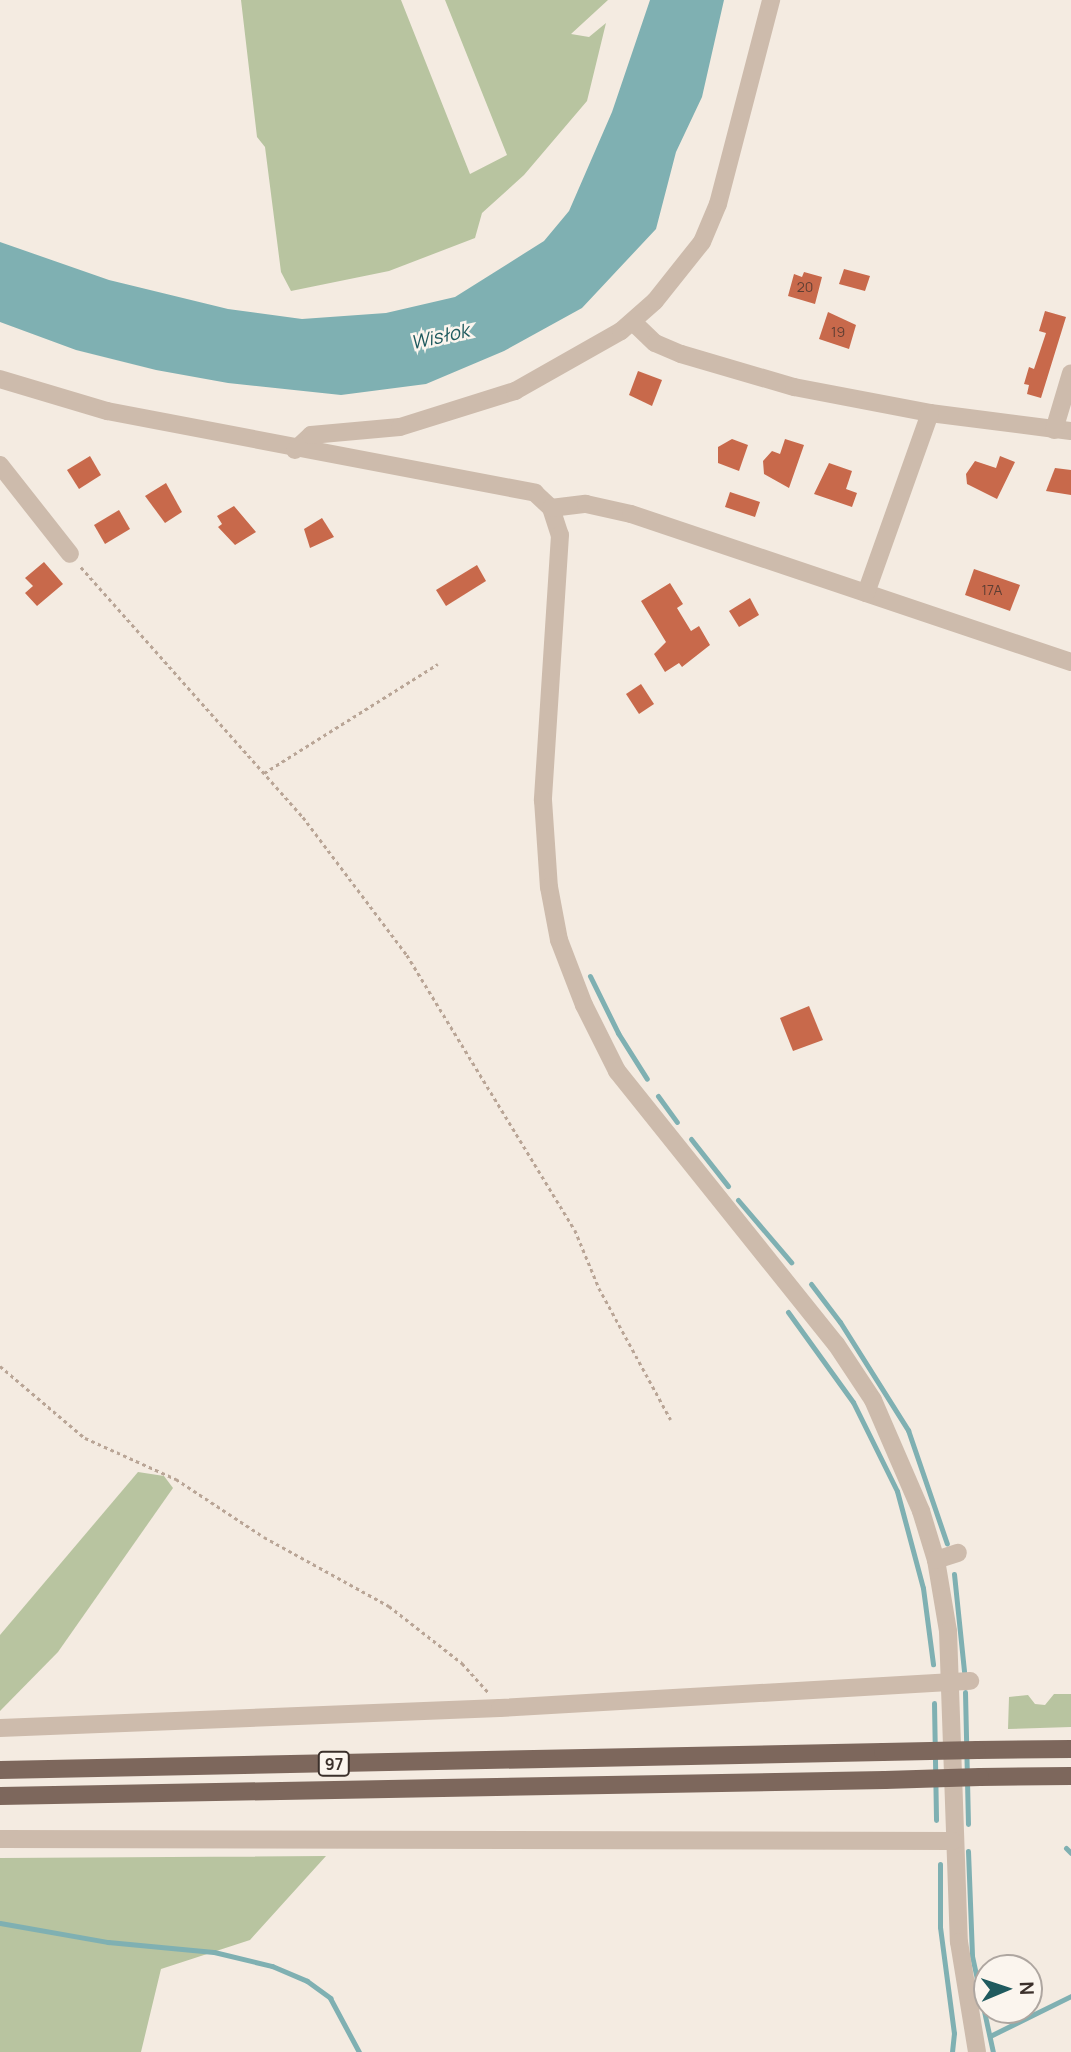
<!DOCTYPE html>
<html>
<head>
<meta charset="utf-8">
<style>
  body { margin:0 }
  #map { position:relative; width:1071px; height:2052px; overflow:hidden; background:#f4ebe1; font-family:Manrope,sans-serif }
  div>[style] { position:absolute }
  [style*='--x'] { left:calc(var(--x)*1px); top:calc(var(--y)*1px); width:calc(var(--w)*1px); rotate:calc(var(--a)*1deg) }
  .green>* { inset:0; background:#b8c4a0 }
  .water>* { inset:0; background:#7fb0b2 }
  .stream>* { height:5px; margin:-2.5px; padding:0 2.5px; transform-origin:2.5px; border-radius:2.5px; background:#7fb0b2 }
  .building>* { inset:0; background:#c8694b }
  .path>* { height:2.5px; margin-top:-1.25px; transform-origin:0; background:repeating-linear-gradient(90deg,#b9a596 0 3.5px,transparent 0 7px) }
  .minor>* { height:18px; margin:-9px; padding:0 9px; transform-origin:9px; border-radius:9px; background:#cdbbac }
  .major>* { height:18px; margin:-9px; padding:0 9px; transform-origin:9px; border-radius:9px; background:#7d675c }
  .major-bridge>* { height:18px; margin:-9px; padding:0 9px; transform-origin:9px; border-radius:9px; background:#7d675c }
  span { translate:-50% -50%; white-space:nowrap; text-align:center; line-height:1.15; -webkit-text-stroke:5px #fbf5ee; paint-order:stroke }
  .number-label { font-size:14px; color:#5e3e33 }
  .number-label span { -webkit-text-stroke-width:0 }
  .shield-label span { padding:2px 5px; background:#fbf5ee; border:2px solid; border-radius:5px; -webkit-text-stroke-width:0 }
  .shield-label { font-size:16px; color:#3b302b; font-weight:700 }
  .water-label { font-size:19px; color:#1f5a5e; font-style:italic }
  .north { position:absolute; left:973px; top:1954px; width:70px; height:70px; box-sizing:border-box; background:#fbf5ee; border:2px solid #aea6a0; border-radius:50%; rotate:88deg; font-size:19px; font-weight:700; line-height:28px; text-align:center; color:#3b302b }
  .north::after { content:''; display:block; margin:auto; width:24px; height:32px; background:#1f5a5e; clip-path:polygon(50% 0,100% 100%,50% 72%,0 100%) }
</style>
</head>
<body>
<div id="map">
  <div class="green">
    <div style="clip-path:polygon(241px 0,401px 0,470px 174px,507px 155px,445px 0,608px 0,571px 34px,589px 37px,606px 23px,587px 101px,524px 175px,482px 213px,475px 238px,389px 271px,291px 291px,281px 272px,265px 147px,257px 137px)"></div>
    <div style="clip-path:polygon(138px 1472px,164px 1476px,173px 1488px,58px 1652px,0 1711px,0 1635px)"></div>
    <div style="clip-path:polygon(1054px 1694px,1071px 1694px,1071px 1727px,1008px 1729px,1009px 1697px,1028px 1695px,1035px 1704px,1045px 1705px)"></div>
    <div style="clip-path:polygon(326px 1856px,250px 1940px,161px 1969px,141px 2052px,0 2052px,0 1858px)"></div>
  </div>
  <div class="water">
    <div style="clip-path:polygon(650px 0,724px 0,702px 97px,676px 152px,656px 229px,582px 308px,504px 351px,426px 384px,341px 395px,228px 383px,156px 370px,76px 350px,0 322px,0 242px,109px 280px,228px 309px,302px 319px,386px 313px,455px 297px,544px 241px,569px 211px,612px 112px)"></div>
  </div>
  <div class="stream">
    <div style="--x:590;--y:976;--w:64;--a:63.8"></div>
    <div style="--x:618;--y:1033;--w:54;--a:57.8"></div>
    <div style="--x:658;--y:1096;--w:32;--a:54"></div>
    <div style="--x:691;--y:1139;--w:60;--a:51.8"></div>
    <div style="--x:738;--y:1200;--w:82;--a:49.5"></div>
    <div style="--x:811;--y:1284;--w:48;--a:52.7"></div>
    <div style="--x:840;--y:1322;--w:128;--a:57.8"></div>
    <div style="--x:908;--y:1430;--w:120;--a:71.1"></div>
    <div style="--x:788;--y:1312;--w:111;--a:54.2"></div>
    <div style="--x:853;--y:1402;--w:99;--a:63.7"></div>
    <div style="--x:897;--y:1491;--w:100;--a:75"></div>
    <div style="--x:923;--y:1588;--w:77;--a:82.5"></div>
    <div style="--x:954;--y:1574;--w:98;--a:84.1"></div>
    <div style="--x:965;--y:1692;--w:132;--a:88.7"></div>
    <div style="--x:934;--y:1703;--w:117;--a:89"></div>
    <div style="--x:1066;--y:1848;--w:7;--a:45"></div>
    <div style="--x:968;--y:1851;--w:105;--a:87.8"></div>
    <div style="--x:972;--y:1956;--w:98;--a:77.7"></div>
    <div style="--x:940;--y:1864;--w:63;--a:90"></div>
    <div style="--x:940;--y:1927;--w:107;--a:82.5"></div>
    <div style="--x:954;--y:2033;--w:19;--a:96"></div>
    <div style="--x:0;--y:1923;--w:110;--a:10"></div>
    <div style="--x:108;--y:1942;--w:106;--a:5.4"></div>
    <div style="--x:214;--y:1952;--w:60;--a:13.6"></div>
    <div style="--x:272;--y:1966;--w:38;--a:23"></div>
    <div style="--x:307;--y:1981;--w:29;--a:36"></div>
    <div style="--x:330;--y:1998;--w:61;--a:61.8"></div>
    <div style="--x:990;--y:2036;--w:90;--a:-26.3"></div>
  </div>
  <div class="building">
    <div style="clip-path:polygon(844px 269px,870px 276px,865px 291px,839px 284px)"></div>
    <div style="clip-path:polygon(804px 272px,822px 277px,815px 304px,788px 296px,794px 274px,802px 277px)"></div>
    <div style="clip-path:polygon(1045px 311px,1066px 317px,1041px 398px,1027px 394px,1029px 385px,1024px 384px,1029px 367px,1034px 369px,1046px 333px,1039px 331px)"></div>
    <div style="clip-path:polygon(828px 312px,856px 325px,849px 349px,819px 339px)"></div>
    <div style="clip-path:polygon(638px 371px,662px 380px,652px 406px,629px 395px)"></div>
    <div style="clip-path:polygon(732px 439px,748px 445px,739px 471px,718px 463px,718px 447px)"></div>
    <div style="clip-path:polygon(785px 439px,804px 445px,789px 488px,764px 474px,763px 461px,772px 451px,780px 454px)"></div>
    <div style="clip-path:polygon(90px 456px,101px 475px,79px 489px,67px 470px)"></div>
    <div style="clip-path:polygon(1000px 456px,1015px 462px,997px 499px,967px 484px,966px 474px,975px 461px,996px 468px)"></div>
    <div style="clip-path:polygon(829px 463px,852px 471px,846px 489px,857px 493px,852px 507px,814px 494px)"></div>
    <div style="clip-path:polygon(1055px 468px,1071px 470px,1071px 495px,1046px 491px)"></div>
    <div style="clip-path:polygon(166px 483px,182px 512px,165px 523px,145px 496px)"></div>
    <div style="clip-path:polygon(730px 492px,760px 502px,755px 517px,725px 507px)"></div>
    <div style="clip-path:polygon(234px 506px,256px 532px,235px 545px,218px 527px,222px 524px,217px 516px)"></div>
    <div style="clip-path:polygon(119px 510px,130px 529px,105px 544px,94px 525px)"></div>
    <div style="clip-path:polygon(322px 518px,334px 537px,310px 548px,304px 529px)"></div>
    <div style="clip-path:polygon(44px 562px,63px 584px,37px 606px,25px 593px,33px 586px,25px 578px)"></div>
    <div style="clip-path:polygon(477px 565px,486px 581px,446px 606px,436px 590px)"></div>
    <div style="clip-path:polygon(974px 569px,1020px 585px,1010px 611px,965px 595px)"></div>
    <div style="clip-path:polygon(670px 583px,683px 604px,677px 608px,691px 631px,699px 626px,710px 645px,682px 667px,679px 663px,665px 672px,654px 654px,666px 642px,641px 601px)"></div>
    <div style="clip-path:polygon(750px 598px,759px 615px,739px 627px,729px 611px)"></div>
    <div style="clip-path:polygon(641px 684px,654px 704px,639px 714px,626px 694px)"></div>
    <div style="clip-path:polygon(809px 1006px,823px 1040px,793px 1051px,780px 1018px)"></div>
  </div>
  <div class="path">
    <div style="--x:81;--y:567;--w:334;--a:48.4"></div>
    <div style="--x:303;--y:817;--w:173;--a:53"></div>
    <div style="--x:407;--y:955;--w:322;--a:58.6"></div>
    <div style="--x:575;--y:1230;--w:63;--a:67.5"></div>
    <div style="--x:599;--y:1288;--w:150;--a:61.4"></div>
    <div style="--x:264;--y:773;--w:205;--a:-32.1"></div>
    <div style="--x:0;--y:1366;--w:111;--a:40.3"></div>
    <div style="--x:85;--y:1438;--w:100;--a:24.3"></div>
    <div style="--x:176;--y:1479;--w:105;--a:33.4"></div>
    <div style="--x:264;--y:1537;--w:143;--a:28.9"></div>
    <div style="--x:389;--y:1606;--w:93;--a:38"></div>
    <div style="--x:462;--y:1663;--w:40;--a:48"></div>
  </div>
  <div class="minor">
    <div style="--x:633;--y:322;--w:30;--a:44"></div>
    <div style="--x:655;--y:343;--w:28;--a:23"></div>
    <div style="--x:681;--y:354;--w:118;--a:16.3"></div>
    <div style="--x:794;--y:387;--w:138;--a:10.8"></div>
    <div style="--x:930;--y:413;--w:142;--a:7.3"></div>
    <div style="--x:0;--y:379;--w:112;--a:16.7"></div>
    <div style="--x:107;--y:411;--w:436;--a:10.8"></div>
    <div style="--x:535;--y:493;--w:22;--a:43"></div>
    <div style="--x:551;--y:508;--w:28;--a:72"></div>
    <div style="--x:560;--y:535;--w:266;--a:93.7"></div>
    <div style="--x:543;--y:800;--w:87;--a:86.1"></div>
    <div style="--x:549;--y:887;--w:54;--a:79.3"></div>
    <div style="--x:559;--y:940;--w:70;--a:69"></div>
    <div style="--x:584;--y:1005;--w:74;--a:63.4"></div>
    <div style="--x:617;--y:1071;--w:350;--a:51.3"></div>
    <div style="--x:836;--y:1344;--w:67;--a:56.5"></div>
    <div style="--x:873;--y:1400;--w:121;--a:66.6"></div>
    <div style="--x:921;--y:1511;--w:51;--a:73"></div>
    <div style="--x:936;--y:1560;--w:72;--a:80.4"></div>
    <div style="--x:948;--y:1631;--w:311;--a:88"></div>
    <div style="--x:959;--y:1942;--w:111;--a:80.7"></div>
    <div style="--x:1054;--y:430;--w:59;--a:-73.4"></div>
    <div style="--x:295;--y:450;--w:22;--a:-43"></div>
    <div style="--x:311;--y:435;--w:89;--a:-5.1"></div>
    <div style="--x:400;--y:427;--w:121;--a:-17.4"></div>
    <div style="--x:515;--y:391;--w:122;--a:-29.5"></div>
    <div style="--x:621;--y:331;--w:45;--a:-41.4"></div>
    <div style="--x:655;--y:301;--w:75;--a:-51.5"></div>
    <div style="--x:702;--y:242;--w:41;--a:-67.2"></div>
    <div style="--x:718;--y:204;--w:211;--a:-75.4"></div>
    <div style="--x:0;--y:465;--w:113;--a:51.8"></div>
    <div style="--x:551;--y:508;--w:35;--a:-7"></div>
    <div style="--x:586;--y:504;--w:46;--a:12.5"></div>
    <div style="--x:631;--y:514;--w:464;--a:18.6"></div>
    <div style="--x:866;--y:593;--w:191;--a:-70.4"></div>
    <div style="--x:936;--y:1560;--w:23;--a:-18"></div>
    <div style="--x:0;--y:1728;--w:500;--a:-2.29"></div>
    <div style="--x:500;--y:1708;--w:471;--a:-3.3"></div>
    <div style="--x:0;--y:1839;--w:953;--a:0.12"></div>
  </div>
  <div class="major">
    <div style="--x:977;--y:1750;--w:94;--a:-0.6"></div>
    <div style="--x:0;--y:1770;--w:883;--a:-1.17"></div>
    <div style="--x:980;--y:1777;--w:91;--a:-0.6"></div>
    <div style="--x:0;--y:1796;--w:885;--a:-1.04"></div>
  </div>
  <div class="major-bridge">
    <div style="--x:883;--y:1752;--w:94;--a:-1.2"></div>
    <div style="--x:885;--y:1780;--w:95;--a:-1.8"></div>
  </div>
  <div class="number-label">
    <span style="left:805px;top:287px">20</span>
    <span style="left:838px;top:332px">19</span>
    <span style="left:992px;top:590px">17A</span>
  </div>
  <div class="shield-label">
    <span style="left:334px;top:1764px">97</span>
  </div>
  <div class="water-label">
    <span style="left:440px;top:337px;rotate:-13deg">Wisłok</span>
  </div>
  <div class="north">N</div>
</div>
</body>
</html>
